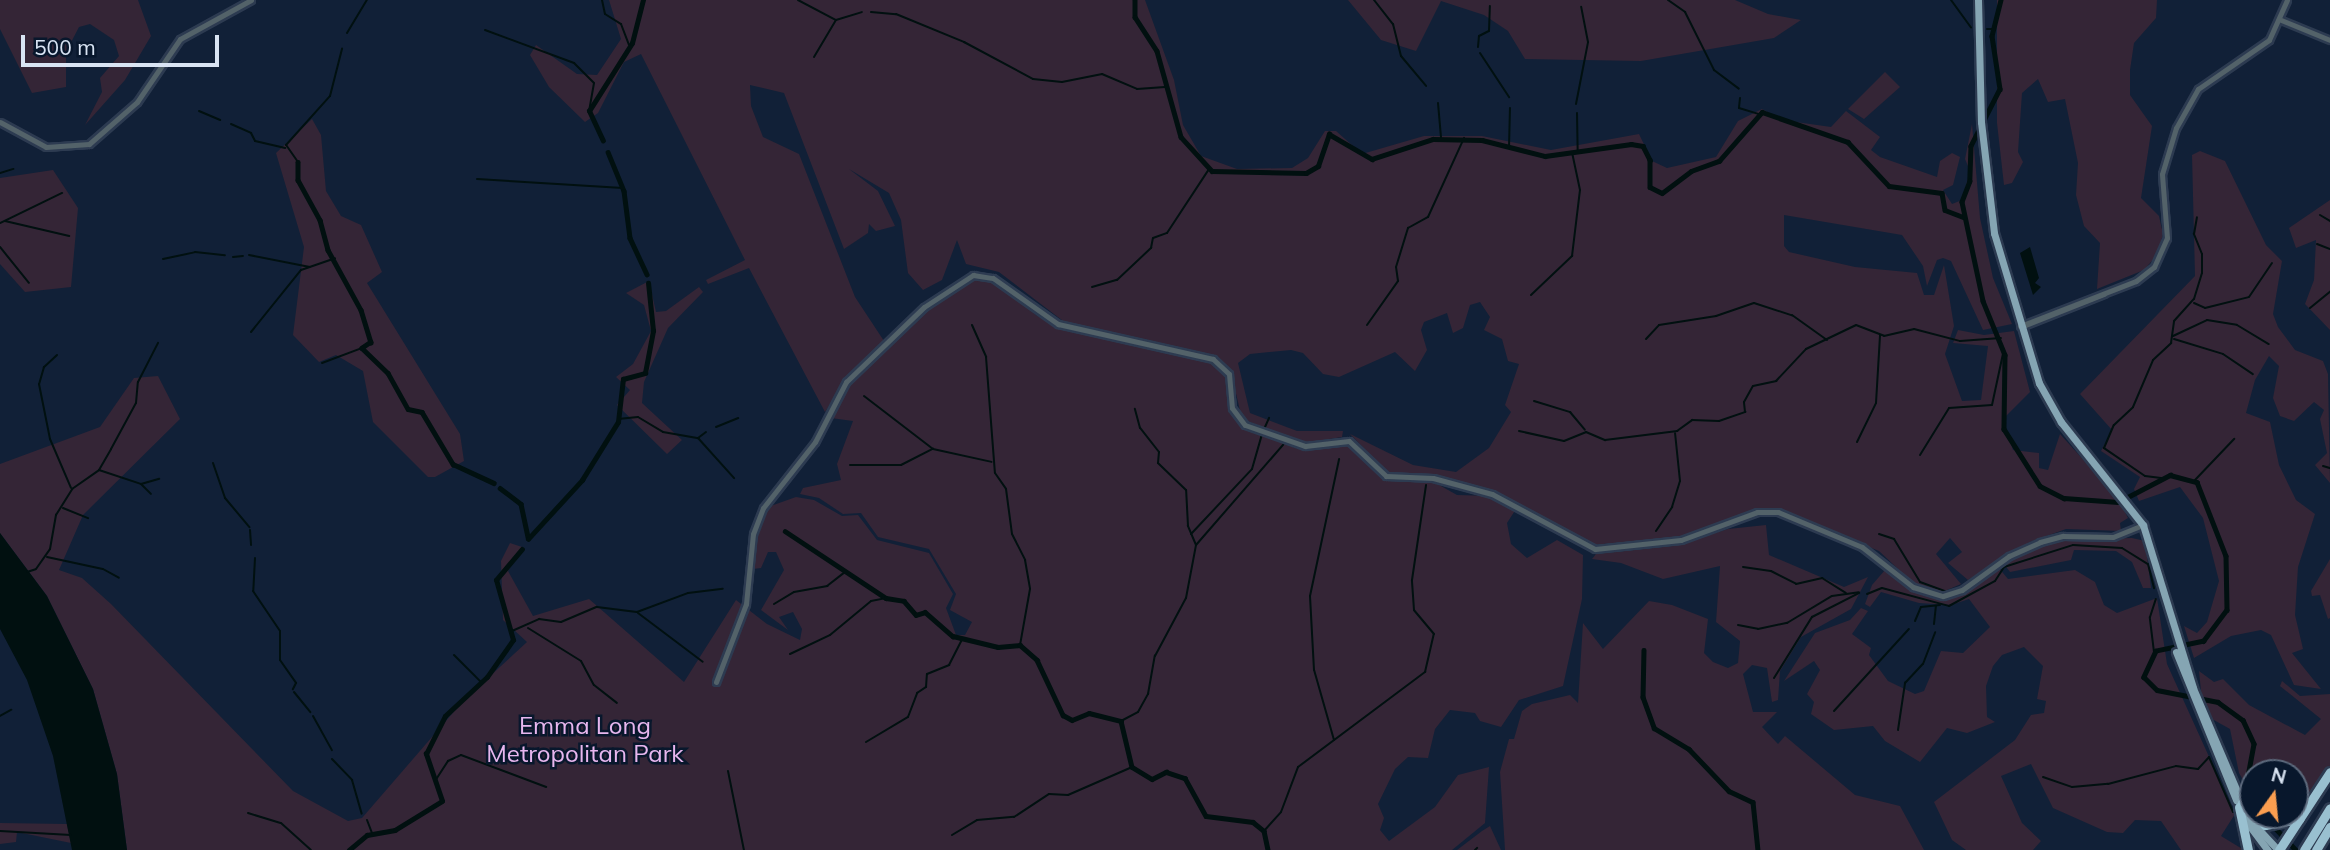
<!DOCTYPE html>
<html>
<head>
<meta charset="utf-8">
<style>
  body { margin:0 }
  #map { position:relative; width:2330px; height:850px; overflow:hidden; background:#112037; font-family:Mulish,sans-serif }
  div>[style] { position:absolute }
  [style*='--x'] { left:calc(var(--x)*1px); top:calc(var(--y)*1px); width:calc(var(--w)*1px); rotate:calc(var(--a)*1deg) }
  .green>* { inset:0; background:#342536 }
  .water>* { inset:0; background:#011010 }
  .stream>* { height:2px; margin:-1px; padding:0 1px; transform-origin:1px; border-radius:1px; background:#011010 }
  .river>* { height:4.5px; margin:-2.25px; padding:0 2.25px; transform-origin:2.25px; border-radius:2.25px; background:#011010 }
  .roads { filter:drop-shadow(2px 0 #2d3b51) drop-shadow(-2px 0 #2d3b51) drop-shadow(0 2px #2d3b51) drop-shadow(0 -2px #2d3b51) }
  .minor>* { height:5px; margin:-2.5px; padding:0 2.5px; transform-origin:2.5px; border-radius:2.5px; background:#536269 }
  .major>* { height:7px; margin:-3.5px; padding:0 3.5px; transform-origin:3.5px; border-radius:3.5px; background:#85a5b3 }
  .highway>* { height:9px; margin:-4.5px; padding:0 4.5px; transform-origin:4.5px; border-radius:4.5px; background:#99c0d0 }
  span { translate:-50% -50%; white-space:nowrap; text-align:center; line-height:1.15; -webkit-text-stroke:5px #08172c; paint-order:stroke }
  .park-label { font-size:24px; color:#e7b6ee }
  .north { position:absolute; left:2239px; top:759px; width:70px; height:70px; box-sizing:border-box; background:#08172c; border:2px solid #5c697c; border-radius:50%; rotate:15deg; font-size:19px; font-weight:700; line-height:28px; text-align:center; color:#d9e4f3 }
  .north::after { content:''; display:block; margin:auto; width:24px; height:32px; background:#fb9e50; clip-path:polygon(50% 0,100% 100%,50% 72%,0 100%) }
  .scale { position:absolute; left:21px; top:35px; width:198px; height:32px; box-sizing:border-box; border:4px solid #d9e4f3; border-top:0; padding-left:9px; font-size:21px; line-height:24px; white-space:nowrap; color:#d9e4f3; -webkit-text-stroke:5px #08172c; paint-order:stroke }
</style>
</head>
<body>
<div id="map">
  <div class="green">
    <div style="clip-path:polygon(0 0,138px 0,151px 36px,125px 80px,85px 125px,102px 92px,100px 78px,119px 56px,114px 40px,90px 24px,79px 27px,66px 52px,66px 87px,32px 93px,0 29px)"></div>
    <div style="clip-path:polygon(609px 0,1145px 0,1174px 80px,1183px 125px,1201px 156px,1237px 169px,1292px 168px,1308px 158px,1325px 131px,1336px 131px,1362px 154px,1424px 136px,1482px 136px,1551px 150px,1639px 134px,1652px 161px,1667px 168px,1716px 157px,1738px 121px,1762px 109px,1782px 120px,1831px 127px,1846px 111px,1880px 137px,1871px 150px,1880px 157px,1937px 177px,1940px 161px,1952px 153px,1960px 157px,1953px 185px,1943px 190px,1952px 204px,1962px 200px,1970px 171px,1965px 159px,1972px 124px,1980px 218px,1993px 278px,2012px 324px,1983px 330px,1951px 261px,1943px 258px,1937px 260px,1927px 286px,1923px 266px,1902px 235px,1784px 215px,1784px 246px,1789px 252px,1855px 267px,1917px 273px,1924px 295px,1934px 295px,1944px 265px,1954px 326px,1945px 354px,1962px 401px,1981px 400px,1988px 346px,1953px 343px,1958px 330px,1984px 335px,2014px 331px,2030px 392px,2003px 419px,2013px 450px,2039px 453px,2039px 468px,2048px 470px,2060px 434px,2118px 498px,2128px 518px,2120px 523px,2121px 531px,2066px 529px,2030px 542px,1968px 580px,1948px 563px,1962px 552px,1950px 538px,1936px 554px,1961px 584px,1940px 593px,1915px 585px,1879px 551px,1774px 508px,1759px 508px,1682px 537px,1592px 545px,1495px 492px,1435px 476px,1389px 474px,1350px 434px,1413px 465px,1456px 472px,1489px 448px,1511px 412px,1505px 405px,1519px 364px,1508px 361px,1502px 339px,1484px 330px,1490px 317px,1480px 302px,1470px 305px,1463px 328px,1453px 333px,1447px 313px,1424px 322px,1421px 330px,1427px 350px,1415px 371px,1395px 352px,1339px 377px,1323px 374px,1303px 353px,1291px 350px,1250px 354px,1238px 363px,1250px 413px,1297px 431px,1343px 431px,1342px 437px,1304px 443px,1242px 419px,1230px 368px,1210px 354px,1063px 321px,999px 272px,966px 264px,957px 240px,942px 280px,923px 290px,908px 273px,901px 220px,889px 193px,849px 169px,878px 191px,895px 226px,876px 231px,869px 224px,868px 233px,844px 249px,784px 93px,750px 85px,751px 106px,763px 137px,799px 154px,855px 297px,884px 341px,848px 375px,825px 412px,749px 268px,708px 284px,706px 280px,745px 260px,641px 54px,624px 62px,598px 113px,585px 122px,549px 87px,530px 55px,536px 45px,577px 74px,597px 75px,621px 39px)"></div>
    <div style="clip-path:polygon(1348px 0,1735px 0,1768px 14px,1801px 20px,1774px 38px,1641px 61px,1525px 59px,1508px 31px,1484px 15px,1441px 1px,1416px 51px,1381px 40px)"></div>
    <div style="clip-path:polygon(1997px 0,2157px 0,2156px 18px,2134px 43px,2130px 70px,2130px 95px,2152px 126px,2141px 198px,2159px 216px,2163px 234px,2157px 255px,2144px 270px,2097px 289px,2100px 243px,2084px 226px,2076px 195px,2078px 163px,2065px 99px,2048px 102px,2038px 79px,2022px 93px,2018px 152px,2023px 162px,2012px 183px,2004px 185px,1997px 123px)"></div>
    <div style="clip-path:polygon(1885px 72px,1900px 87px,1864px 119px,1848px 109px)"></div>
    <div style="clip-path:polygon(312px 119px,321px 135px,326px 191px,341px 216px,361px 225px,382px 272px,367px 283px,460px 434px,464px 461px,435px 477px,428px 477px,373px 422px,363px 371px,336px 355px,319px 362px,293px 335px,304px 247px,276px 153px)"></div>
    <div style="clip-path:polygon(2200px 151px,2225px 161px,2266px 245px,2282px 261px,2273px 314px,2278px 327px,2295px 350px,2323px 361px,2328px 374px,2330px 483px,2315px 465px,2327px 453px,2320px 419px,2324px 410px,2314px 402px,2294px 421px,2280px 416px,2273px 398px,2279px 366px,2269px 356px,2255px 380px,2246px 413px,2270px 422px,2279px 465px,2296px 500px,2315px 514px,2298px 567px,2295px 615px,2303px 649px,2292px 653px,2321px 689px,2294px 685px,2271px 635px,2261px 630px,2231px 636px,2194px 658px,2184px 626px,2197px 633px,2207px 622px,2219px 581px,2203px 518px,2180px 487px,2139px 501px,2134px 489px,2140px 477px,2101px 451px,2112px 430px,2080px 394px,2195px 276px,2192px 155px)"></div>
    <div style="clip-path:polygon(53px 170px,78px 208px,71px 287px,25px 292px,0 264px,0 178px)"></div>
    <div style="clip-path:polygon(2330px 200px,2330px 330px,2305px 304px,2314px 280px,2316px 240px,2296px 248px,2289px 228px)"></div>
    <div style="clip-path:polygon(974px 277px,998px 283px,1036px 315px,1065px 329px,1216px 363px,1227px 376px,1230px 411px,1240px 426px,1298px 449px,1349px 445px,1386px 481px,1432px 481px,1457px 495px,1492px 496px,1516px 509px,1507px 523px,1511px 544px,1527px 558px,1557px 540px,1583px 555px,1582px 599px,1563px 686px,1519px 700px,1501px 727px,1480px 721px,1475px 713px,1450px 710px,1435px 729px,1428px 758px,1408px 757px,1395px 769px,1378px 804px,1384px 818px,1380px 830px,1389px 841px,1435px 807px,1458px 775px,1489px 767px,1485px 823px,1452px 850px,127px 850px,117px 774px,93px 689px,47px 596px,0 533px,0 464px,100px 427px,134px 378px,158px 376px,180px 419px,83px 515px,59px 570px,82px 578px,111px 604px,293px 791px,348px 821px,362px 818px,464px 700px,527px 642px,503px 620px,501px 561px,510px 543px,522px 547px,508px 571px,533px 616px,589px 599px,684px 682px,736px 600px,767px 624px,800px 640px,802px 629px,793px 612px,779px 617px,788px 630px,761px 610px,784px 570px,776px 552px,768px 552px,761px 568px,753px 569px,754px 548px,765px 508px,796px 497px,814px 500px,842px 516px,858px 515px,877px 540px,929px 553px,953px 594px,946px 608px,956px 635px,965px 635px,972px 622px,950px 610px,956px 594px,929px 549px,878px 537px,861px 513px,843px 514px,819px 498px,800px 494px,803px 488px,841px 480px,837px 464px,853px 421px,831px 418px,845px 385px,918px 316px)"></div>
    <div style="clip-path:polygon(649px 281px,656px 312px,666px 311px,699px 287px,703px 292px,668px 328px,644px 382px,642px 403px,682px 440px,667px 454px,617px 405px,630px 390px,616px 377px,633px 364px,651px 331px,644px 305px,626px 293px)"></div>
    <div style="clip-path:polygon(1766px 525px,1769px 555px,1844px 587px,1868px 577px,1851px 609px,1801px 637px,1780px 671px,1778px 700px,1772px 702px,1767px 668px,1752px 665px,1743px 674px,1753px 712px,1777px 712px,1762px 727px,1778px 744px,1785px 736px,1855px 795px,1900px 806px,1924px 850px,1505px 850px,1500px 772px,1509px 739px,1514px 739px,1522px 711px,1532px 704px,1570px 695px,1578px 703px,1583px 623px,1603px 649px,1649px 601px,1672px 605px,1708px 619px,1704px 653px,1713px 662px,1728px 668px,1738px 663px,1740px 641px,1716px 622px,1720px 566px,1663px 579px,1621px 563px,1592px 559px,1596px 554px,1673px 546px,1728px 529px)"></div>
    <div style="clip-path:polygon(2132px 538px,2145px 541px,2151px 588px,2143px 588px,2132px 562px,2116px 551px,2074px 550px,2071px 560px,2010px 572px,2004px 564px,2052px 540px)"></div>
    <div style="clip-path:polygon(2330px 559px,2330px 618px,2328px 619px,2320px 595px,2312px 596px,2311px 591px)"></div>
    <div style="clip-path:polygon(1998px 567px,2008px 579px,2075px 570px,2095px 582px,2104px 605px,2117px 613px,2157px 598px,2167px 664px,2235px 814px,2221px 836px,2244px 850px,2181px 850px,2161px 821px,2135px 820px,2123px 833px,2107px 832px,2053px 808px,2031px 764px,2001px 776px,2022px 823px,2041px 841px,2033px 850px,1966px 850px,1952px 840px,1934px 802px,2015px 740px,2031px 715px,2044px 713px,2046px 701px,2037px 699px,2043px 666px,2024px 647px,2002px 655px,1993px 666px,1986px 686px,1987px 717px,1995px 722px,1967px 733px,1947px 728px,1920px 762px,1885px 741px,1873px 726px,1834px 730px,1811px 714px,1814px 702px,1807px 694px,1820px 670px,1814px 661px,1784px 681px,1815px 633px,1850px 620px,1861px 608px,1868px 611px,1852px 634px,1871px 648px,1869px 655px,1888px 681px,1915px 694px,1924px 691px,1941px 651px,1963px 653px,1990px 627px,1969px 599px,1951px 605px,1919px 603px,1881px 592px,1870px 607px,1865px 604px,1872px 585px,1885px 570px,1922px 595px,1942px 599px,1967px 590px)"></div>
    <div style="clip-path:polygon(2199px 671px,2214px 682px,2223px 679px,2249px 705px,2305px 735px,2321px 719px,2280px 686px,2282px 681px,2300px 696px,2330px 694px,2330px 766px,2295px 815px,2283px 820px,2267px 815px,2295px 815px,2295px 773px,2253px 773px,2253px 797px,2239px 773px,2230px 729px,2212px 719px,2202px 701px)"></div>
    <div style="clip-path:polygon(0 823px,67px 824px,71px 843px,17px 832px,16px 842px,0 844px)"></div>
    <div style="clip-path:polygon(1490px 826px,1501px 850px,1457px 850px,1482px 831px)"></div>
  </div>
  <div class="water">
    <div style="clip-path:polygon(2030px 247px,2039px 278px,2035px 283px,2041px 287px,2033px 295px,2020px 253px)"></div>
    <div style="clip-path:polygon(0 533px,47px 596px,93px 689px,117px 774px,127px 850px,72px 850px,53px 756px,27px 680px,0 629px)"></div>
  </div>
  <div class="stream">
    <div style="--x:602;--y:0;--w:14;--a:78"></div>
    <div style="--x:605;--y:14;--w:19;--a:32"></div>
    <div style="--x:621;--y:24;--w:22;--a:69"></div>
    <div style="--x:798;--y:0;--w:43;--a:27.8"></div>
    <div style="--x:836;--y:20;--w:27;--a:-17"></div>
    <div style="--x:1374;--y:0;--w:31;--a:52"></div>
    <div style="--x:1393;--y:24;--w:33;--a:76"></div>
    <div style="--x:1401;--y:56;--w:39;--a:50"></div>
    <div style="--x:1668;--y:0;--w:21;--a:35"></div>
    <div style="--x:1685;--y:12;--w:65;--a:63.4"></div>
    <div style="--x:1714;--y:70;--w:31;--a:37"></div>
    <div style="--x:1951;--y:0;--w:34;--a:54"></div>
    <div style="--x:871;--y:12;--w:25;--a:5"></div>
    <div style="--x:896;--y:14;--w:74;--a:22.4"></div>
    <div style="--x:964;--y:42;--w:78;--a:28.2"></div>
    <div style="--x:1033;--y:79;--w:29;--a:6"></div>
    <div style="--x:1062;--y:82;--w:41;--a:-11.3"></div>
    <div style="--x:1102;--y:74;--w:38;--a:23"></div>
    <div style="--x:1137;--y:89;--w:28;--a:-4"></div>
    <div style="--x:1987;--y:29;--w:6;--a:0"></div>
    <div style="--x:485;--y:30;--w:95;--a:20.3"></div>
    <div style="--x:574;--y:63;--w:28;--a:45"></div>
    <div style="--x:594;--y:83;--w:27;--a:100"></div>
    <div style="--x:347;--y:33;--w:39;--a:-59"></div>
    <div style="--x:1478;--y:47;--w:11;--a:-85"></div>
    <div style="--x:1479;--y:36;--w:11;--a:-27"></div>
    <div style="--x:1489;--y:31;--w:25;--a:-88"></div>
    <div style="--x:1480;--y:53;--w:53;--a:56.6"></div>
    <div style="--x:814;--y:57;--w:43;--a:-59.3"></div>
    <div style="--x:1740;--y:98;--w:10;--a:96"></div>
    <div style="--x:1739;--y:108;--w:21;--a:17"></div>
    <div style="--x:1438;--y:103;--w:36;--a:85"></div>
    <div style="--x:1576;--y:104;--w:63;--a:-79"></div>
    <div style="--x:1588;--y:42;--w:36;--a:-101"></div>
    <div style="--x:199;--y:111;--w:23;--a:23"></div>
    <div style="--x:1577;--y:113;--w:39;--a:89"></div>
    <div style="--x:231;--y:124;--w:22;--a:24"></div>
    <div style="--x:251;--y:133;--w:9;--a:63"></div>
    <div style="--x:255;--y:141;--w:31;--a:13"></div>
    <div style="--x:1509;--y:148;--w:40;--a:-88.6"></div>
    <div style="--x:298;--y:162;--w:21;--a:-125"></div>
    <div style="--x:286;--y:145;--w:66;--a:-48.1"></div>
    <div style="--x:330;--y:96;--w:49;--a:-75.7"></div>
    <div style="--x:0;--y:173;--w:14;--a:-17"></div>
    <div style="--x:477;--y:179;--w:146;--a:3.5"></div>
    <div style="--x:2320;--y:215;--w:12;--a:31"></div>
    <div style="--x:5;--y:221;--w:66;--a:13.2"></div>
    <div style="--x:0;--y:223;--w:69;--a:-25.8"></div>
    <div style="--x:2317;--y:244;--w:14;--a:21"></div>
    <div style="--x:0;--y:247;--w:46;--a:51.1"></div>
    <div style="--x:249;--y:255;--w:62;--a:11.1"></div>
    <div style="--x:233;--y:257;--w:10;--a:-6"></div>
    <div style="--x:163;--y:259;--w:33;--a:-12"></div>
    <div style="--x:195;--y:252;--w:30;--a:6"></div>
    <div style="--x:1092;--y:287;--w:26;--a:-16"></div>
    <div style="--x:1117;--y:280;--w:47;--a:-43.3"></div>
    <div style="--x:1151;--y:248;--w:10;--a:-79"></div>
    <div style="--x:1153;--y:238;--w:15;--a:-20"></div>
    <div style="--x:1167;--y:233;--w:77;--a:-56.7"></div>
    <div style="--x:1531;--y:295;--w:57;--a:-43.6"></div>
    <div style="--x:1572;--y:256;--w:66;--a:-83.1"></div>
    <div style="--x:1580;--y:190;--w:38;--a:-102"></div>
    <div style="--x:2194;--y:303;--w:12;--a:24"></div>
    <div style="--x:2205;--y:308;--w:45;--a:-14"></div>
    <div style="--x:2249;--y:297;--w:41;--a:-55.9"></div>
    <div style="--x:2310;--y:308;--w:26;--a:-39"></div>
    <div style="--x:972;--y:325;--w:35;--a:66"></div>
    <div style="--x:986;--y:357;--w:116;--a:85.6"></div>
    <div style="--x:995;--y:473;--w:19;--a:55"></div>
    <div style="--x:1006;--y:489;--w:45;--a:82.4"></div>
    <div style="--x:1012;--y:534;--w:29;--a:63"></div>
    <div style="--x:1025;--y:560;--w:29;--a:80"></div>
    <div style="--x:1030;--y:589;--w:57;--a:100.1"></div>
    <div style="--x:1367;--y:325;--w:54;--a:-54.8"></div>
    <div style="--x:1398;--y:281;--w:14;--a:-98"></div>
    <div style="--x:1396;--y:267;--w:41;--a:-72.9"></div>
    <div style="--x:1408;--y:228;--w:23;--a:-29"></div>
    <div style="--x:1428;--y:217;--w:87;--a:-65.5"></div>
    <div style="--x:251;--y:332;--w:80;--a:-51.1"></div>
    <div style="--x:301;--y:270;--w:36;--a:-19"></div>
    <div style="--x:2173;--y:336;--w:38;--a:-25"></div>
    <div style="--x:2207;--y:320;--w:30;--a:9"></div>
    <div style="--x:2237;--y:325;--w:37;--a:31"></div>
    <div style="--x:1646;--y:339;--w:19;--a:-47"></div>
    <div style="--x:1659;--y:325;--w:58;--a:-9"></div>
    <div style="--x:1716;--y:316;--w:40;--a:-18.9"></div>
    <div style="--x:1754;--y:303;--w:40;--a:18"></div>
    <div style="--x:1792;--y:315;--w:43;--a:35.5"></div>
    <div style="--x:2174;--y:339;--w:51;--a:17"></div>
    <div style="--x:2223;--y:354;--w:36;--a:34"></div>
    <div style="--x:57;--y:355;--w:18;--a:137"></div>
    <div style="--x:44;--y:367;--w:18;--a:106"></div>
    <div style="--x:39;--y:384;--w:56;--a:78.7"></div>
    <div style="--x:50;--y:439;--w:53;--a:66.8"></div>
    <div style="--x:322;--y:363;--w:43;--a:-20.6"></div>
    <div style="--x:864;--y:396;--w:87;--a:37.5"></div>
    <div style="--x:1534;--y:401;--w:38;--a:17"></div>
    <div style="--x:1570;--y:412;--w:23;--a:50"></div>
    <div style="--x:618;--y:419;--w:20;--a:-6"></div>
    <div style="--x:638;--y:417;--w:29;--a:31"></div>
    <div style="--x:663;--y:432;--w:36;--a:10"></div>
    <div style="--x:698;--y:438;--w:54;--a:48"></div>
    <div style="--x:716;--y:427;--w:24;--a:-22"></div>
    <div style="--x:1265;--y:427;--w:10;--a:-66"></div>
    <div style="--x:1519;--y:431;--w:46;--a:12.5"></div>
    <div style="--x:1564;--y:441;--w:24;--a:-22"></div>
    <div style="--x:1586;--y:432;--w:21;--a:23"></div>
    <div style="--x:1605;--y:440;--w:73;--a:-7.1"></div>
    <div style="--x:1677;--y:431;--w:19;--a:-36"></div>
    <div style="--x:1692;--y:420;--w:27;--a:2"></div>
    <div style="--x:1719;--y:421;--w:28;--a:-19"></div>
    <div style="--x:1745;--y:412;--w:10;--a:-96"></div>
    <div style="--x:1744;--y:402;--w:18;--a:-61"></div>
    <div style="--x:1753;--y:386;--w:24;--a:-12"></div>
    <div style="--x:1776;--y:381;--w:44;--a:-46.8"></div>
    <div style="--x:1806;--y:349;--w:55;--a:-25.6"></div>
    <div style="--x:1856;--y:325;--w:30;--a:21"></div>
    <div style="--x:1884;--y:336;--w:31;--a:-13"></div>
    <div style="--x:1914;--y:329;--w:48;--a:14.6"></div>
    <div style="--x:1960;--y:341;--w:41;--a:-4.2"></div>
    <div style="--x:698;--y:438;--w:10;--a:-37"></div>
    <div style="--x:1857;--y:442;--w:43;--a:-64"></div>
    <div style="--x:1876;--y:403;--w:68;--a:-86.6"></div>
    <div style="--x:1920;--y:455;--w:55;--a:-58.3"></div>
    <div style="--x:1949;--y:408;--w:43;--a:-4"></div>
    <div style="--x:1992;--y:405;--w:57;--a:-77.9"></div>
    <div style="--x:213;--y:463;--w:37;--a:71"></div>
    <div style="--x:225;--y:498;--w:38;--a:50"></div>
    <div style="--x:850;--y:465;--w:51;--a:0"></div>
    <div style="--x:901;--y:465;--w:36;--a:-27"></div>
    <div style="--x:933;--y:449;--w:60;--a:12.4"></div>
    <div style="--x:2323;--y:466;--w:7;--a:16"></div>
    <div style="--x:99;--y:470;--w:44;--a:18.4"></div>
    <div style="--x:141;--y:484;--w:14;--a:45"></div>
    <div style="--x:2161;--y:478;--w:16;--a:-173"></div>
    <div style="--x:2145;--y:476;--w:50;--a:-145.7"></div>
    <div style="--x:2104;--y:448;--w:25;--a:-67"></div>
    <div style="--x:2114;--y:425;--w:26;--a:-43"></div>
    <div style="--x:2133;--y:407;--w:51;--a:-66.9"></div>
    <div style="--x:2153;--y:360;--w:25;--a:-43"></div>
    <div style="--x:2171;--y:343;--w:22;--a:-82"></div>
    <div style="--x:2174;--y:321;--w:30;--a:-48"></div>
    <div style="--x:2194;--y:299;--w:27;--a:-73"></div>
    <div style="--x:2202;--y:273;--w:19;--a:-90"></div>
    <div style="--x:2202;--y:254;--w:22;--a:-112"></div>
    <div style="--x:2194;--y:234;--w:17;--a:-80"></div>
    <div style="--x:2195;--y:480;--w:57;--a:-46.4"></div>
    <div style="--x:141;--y:484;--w:19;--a:-16"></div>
    <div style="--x:63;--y:508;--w:27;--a:22"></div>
    <div style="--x:250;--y:530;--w:15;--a:86"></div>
    <div style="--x:1656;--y:531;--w:29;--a:-56"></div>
    <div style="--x:1672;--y:507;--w:27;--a:-73"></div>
    <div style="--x:1680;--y:481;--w:48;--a:-95.9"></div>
    <div style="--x:1191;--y:534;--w:89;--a:-46.8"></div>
    <div style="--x:1252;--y:469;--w:36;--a:-74"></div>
    <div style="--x:1879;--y:534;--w:16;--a:18"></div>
    <div style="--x:1894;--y:539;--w:50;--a:58.8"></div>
    <div style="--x:1920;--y:582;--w:29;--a:20"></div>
    <div style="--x:1196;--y:545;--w:133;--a:-49"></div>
    <div style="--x:47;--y:557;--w:57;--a:12.1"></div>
    <div style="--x:103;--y:569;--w:18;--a:29"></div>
    <div style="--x:255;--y:558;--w:33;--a:93"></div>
    <div style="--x:253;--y:591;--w:48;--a:56"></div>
    <div style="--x:280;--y:631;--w:29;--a:90"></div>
    <div style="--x:280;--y:660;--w:28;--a:55"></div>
    <div style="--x:296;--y:683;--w:7;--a:117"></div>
    <div style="--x:1743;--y:567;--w:28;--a:8"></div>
    <div style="--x:1771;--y:571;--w:28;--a:27"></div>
    <div style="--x:1796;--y:584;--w:27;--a:-13"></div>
    <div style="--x:1822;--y:578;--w:28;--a:32"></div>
    <div style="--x:27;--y:572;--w:9;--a:-18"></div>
    <div style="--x:36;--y:569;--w:24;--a:-55"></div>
    <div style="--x:50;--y:549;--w:35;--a:-80"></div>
    <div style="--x:56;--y:515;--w:31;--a:-58"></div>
    <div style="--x:72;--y:489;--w:33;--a:-35"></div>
    <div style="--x:99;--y:470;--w:24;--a:-60"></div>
    <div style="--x:111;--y:449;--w:52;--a:-61.5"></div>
    <div style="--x:136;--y:403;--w:21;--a:-85"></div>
    <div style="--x:138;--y:382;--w:44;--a:-62.9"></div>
    <div style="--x:1867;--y:594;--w:16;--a:-22"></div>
    <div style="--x:1882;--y:588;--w:69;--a:15"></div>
    <div style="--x:1949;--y:606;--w:52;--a:-28.5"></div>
    <div style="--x:1995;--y:581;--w:17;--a:-57"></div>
    <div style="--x:2004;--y:567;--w:72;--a:-17.7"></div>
    <div style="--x:2073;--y:545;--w:49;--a:3.5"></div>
    <div style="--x:2122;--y:548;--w:31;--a:32"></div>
    <div style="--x:2148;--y:564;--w:25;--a:76"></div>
    <div style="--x:774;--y:604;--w:23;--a:-31"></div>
    <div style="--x:794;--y:592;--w:34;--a:-10"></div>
    <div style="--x:827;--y:586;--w:23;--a:-38"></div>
    <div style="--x:638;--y:613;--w:81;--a:37"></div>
    <div style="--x:1915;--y:621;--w:15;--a:-67"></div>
    <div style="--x:1921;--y:607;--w:19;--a:-6"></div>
    <div style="--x:1934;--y:624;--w:18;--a:-84"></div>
    <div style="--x:1738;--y:625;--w:20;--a:11"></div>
    <div style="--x:1758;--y:629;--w:30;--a:-12"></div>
    <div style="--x:1787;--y:623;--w:52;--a:-31"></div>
    <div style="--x:1832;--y:596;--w:27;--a:-8"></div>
    <div style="--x:528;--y:628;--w:62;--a:31.9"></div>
    <div style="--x:581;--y:661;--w:27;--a:62"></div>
    <div style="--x:594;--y:685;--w:29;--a:38"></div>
    <div style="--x:512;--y:631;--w:30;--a:-24"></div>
    <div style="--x:539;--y:619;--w:22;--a:8"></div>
    <div style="--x:561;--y:622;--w:39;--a:-23"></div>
    <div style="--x:597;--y:607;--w:40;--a:7.1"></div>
    <div style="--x:637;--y:612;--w:54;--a:-20.4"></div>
    <div style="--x:688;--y:593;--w:35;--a:-7"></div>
    <div style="--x:2154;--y:652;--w:35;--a:-97"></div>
    <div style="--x:2150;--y:617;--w:19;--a:-72"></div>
    <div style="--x:790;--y:654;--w:44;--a:-25.4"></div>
    <div style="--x:830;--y:635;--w:53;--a:-39.7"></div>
    <div style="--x:871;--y:601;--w:15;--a:-11"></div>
    <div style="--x:454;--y:655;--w:38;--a:45"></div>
    <div style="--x:1774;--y:678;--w:72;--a:-58.1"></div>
    <div style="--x:1812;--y:617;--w:53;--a:-27.1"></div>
    <div style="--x:294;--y:692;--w:26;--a:51"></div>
    <div style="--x:1834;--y:711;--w:111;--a:-47.6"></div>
    <div style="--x:0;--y:716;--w:13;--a:-29"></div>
    <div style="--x:313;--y:716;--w:39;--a:61"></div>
    <div style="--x:1121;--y:721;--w:19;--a:-28"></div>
    <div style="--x:1138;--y:712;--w:21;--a:-61"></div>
    <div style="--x:1148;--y:694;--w:39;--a:-80"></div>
    <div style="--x:1155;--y:656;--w:66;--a:-61.9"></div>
    <div style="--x:1186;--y:598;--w:54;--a:-79.3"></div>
    <div style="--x:1196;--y:545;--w:21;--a:-113"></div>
    <div style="--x:1188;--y:526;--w:36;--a:-93"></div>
    <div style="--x:1186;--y:490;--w:39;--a:-136"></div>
    <div style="--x:1158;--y:463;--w:11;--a:-85"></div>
    <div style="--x:1159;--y:452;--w:31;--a:-128"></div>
    <div style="--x:1140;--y:428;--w:20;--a:-105"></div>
    <div style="--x:1898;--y:730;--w:48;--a:-81.5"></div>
    <div style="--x:1905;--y:683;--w:26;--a:-47"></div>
    <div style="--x:1923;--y:664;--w:34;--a:-69"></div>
    <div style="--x:1334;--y:740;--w:73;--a:-105.9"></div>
    <div style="--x:1314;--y:670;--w:74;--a:-93.1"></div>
    <div style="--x:1310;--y:596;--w:140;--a:-78"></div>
    <div style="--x:866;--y:742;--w:49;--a:-30.8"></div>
    <div style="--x:908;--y:717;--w:26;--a:-69"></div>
    <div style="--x:917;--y:693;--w:11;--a:-34"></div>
    <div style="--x:926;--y:687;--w:13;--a:-86"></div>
    <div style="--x:927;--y:674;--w:24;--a:-22"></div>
    <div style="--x:949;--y:665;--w:30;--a:-63"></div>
    <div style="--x:332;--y:759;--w:29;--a:46"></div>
    <div style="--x:352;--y:780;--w:35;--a:74"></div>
    <div style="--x:728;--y:771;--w:81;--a:78.6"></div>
    <div style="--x:2043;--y:777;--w:31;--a:19"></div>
    <div style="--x:2072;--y:787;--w:36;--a:-5"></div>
    <div style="--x:2108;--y:784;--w:70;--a:-14.8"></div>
    <div style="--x:2176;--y:766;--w:22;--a:8"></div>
    <div style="--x:2198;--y:769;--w:16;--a:-47"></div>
    <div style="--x:2209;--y:757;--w:60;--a:66.4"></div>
    <div style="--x:435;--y:781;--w:24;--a:-57"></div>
    <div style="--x:448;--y:761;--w:14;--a:-25"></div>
    <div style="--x:461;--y:755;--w:91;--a:20.6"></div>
    <div style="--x:248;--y:813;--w:34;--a:17"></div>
    <div style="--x:281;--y:823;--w:40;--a:42"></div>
    <div style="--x:367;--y:820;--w:14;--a:69"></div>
    <div style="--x:0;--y:831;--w:71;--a:3.2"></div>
    <div style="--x:1264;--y:831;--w:25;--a:-48"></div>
    <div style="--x:1281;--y:812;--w:48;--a:-69.3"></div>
    <div style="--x:1298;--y:767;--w:159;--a:-36.8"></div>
    <div style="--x:1425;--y:672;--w:39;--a:-77"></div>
    <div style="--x:1434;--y:634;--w:31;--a:-130"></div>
    <div style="--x:1414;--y:610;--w:30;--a:-94"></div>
    <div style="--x:1412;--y:580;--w:96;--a:-81.6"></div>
    <div style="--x:952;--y:835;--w:29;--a:-31"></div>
    <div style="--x:977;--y:820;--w:37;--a:-5"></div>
    <div style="--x:1014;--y:817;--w:42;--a:-33.3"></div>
    <div style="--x:1049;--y:794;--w:19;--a:3"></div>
    <div style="--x:1068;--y:795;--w:70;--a:-23.6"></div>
    <div style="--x:1475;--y:850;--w:3;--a:-45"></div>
  </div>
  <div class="river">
    <div style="--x:1135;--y:0;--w:17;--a:90"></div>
    <div style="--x:1135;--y:17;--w:40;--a:57.1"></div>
    <div style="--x:1157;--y:51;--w:89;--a:74.4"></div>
    <div style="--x:1181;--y:137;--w:46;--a:47.6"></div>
    <div style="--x:1212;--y:171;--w:94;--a:1.2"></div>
    <div style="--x:1306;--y:173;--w:14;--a:-30"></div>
    <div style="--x:1318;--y:166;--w:34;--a:-71"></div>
    <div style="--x:1329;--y:134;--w:50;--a:30.2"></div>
    <div style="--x:1372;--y:159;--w:64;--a:-18.2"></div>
    <div style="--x:1433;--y:139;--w:49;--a:1.2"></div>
    <div style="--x:1482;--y:140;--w:65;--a:14.3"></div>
    <div style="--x:1545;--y:156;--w:87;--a:-7.9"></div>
    <div style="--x:1631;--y:144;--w:12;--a:9"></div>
    <div style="--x:1643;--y:146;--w:16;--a:63"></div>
    <div style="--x:1650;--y:160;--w:27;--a:90"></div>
    <div style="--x:1650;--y:187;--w:13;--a:27"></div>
    <div style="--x:1662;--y:193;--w:36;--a:-37"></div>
    <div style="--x:1691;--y:171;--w:30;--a:-20"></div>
    <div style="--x:1719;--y:161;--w:65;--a:-48.7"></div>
    <div style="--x:1762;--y:112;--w:91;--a:19.2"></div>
    <div style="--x:1848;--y:142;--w:60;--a:47"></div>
    <div style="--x:1889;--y:186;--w:53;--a:7.5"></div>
    <div style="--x:1942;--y:193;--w:17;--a:80"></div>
    <div style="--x:1945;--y:210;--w:19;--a:21"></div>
    <div style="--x:2001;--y:0;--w:37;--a:104"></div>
    <div style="--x:1992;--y:36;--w:54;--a:81.4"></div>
    <div style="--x:2000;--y:89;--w:64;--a:117"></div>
    <div style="--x:1971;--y:146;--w:35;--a:92"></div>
    <div style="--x:1970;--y:181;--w:22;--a:111"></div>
    <div style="--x:1962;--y:202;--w:101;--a:78"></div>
    <div style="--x:1983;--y:301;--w:58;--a:67.8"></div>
    <div style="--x:2005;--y:355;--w:74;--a:90.8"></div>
    <div style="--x:2004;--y:429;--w:67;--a:57.7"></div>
    <div style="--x:2040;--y:486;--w:27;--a:27"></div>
    <div style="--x:2064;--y:498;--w:54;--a:4.2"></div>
    <div style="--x:2118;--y:502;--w:59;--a:-27.4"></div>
    <div style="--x:2170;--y:475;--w:28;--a:15"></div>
    <div style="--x:2197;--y:482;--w:79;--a:68.6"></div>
    <div style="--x:2226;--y:556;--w:54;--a:88.9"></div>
    <div style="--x:2227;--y:610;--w:39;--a:127"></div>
    <div style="--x:2204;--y:641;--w:49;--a:168.2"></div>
    <div style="--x:2156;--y:651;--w:29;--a:115"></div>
    <div style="--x:2144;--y:677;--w:18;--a:45"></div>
    <div style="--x:2157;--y:690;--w:62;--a:11.1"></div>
    <div style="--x:2218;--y:702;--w:31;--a:36"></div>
    <div style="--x:2243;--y:720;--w:26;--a:65"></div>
    <div style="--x:2254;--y:744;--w:44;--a:100.5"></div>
    <div style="--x:2246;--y:787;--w:18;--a:68"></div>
    <div style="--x:603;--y:141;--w:33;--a:-115"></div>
    <div style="--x:589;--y:111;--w:80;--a:-57.7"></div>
    <div style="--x:632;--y:43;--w:44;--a:-75.7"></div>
    <div style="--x:608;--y:152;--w:42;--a:67.7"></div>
    <div style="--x:624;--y:191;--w:47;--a:82.7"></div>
    <div style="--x:630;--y:238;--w:40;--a:65"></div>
    <div style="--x:298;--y:162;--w:18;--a:90"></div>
    <div style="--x:298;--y:180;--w:46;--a:61.2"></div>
    <div style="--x:320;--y:220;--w:31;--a:75"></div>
    <div style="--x:328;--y:250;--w:68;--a:61.2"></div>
    <div style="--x:361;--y:310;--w:34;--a:73"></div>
    <div style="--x:371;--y:342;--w:11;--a:146"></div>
    <div style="--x:362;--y:348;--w:36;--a:44"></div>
    <div style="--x:388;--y:373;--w:41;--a:60.9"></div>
    <div style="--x:408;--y:409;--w:14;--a:12"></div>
    <div style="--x:422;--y:412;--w:61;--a:59.2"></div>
    <div style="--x:453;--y:464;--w:45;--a:24.9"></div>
    <div style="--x:500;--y:488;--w:26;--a:37"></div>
    <div style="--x:521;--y:504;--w:35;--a:78"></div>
    <div style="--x:785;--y:531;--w:121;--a:33.6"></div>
    <div style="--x:886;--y:598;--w:18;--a:9"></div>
    <div style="--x:904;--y:601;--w:18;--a:49"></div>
    <div style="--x:916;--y:615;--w:9;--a:-18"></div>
    <div style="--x:925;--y:612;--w:37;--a:41"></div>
    <div style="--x:953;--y:636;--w:46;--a:13.7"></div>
    <div style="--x:998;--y:647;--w:22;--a:-5"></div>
    <div style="--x:1020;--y:645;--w:23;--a:41"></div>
    <div style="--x:1037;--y:660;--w:61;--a:64.7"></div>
    <div style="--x:1063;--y:715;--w:10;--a:29"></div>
    <div style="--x:1072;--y:720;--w:18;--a:-22"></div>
    <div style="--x:1089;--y:713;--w:33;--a:14"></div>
    <div style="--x:1121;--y:721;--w:47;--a:76.6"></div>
    <div style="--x:1132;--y:767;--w:23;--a:31"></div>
    <div style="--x:1152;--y:779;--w:16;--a:-27"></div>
    <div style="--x:1166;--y:772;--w:20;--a:18"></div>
    <div style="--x:1185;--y:778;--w:43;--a:61.1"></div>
    <div style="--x:1206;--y:816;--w:47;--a:7.3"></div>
    <div style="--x:1253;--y:822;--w:14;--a:39"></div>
    <div style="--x:1264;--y:831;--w:19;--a:78"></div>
    <div style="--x:528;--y:539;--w:80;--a:-47.5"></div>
    <div style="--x:582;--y:480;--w:68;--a:-58.2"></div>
    <div style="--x:618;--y:422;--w:43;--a:-83.4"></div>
    <div style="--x:623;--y:379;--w:23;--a:-15"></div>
    <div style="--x:645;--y:373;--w:43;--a:-79.2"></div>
    <div style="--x:653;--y:331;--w:48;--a:-95.9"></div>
    <div style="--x:1644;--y:650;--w:47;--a:91.2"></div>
    <div style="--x:1643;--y:697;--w:33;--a:70"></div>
    <div style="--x:1654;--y:728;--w:41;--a:31"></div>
    <div style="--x:1689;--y:749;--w:58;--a:46.4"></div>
    <div style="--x:1729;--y:791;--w:26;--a:25"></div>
    <div style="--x:1753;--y:802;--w:48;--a:84.1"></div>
    <div style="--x:2263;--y:815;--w:48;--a:46.7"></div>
    <div style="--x:349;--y:850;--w:23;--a:-40"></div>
    <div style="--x:367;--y:835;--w:28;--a:-10"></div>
    <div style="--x:395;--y:830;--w:55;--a:-31.7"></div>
    <div style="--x:442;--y:801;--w:50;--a:-108.8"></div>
    <div style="--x:426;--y:754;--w:42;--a:-63.4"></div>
    <div style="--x:445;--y:716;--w:57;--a:-42.9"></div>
    <div style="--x:487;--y:677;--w:45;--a:-54.9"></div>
    <div style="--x:513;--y:640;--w:62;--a:-105.8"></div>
    <div style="--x:496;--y:580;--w:40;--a:-50"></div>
  </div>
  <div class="roads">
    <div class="minor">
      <div style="--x:2281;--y:20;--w:53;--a:22.2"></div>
      <div style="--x:0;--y:122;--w:52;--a:28.5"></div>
      <div style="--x:46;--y:147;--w:43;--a:-4"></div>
      <div style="--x:89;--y:144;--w:64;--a:-41.2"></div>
      <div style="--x:137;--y:102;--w:76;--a:-55.7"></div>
      <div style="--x:180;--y:39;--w:81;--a:-28.8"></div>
      <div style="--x:2020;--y:326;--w:124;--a:-21.2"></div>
      <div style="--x:2136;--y:281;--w:23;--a:-38"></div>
      <div style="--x:2154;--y:267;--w:32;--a:-66"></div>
      <div style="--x:2167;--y:238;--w:64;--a:-94.5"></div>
      <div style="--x:2162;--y:174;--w:48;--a:-73.1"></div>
      <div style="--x:2176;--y:128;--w:45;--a:-60.6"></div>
      <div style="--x:2198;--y:89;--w:86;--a:-34.6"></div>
      <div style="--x:2269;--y:40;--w:44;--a:-65.8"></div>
      <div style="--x:2023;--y:326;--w:87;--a:-21.6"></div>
      <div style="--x:716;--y:682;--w:84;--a:-69"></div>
      <div style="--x:746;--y:604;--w:70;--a:-84.3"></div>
      <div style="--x:753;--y:534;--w:28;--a:-69"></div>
      <div style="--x:763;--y:508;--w:84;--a:-51.8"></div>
      <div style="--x:815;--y:442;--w:68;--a:-62.7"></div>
      <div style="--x:846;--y:382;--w:108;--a:-43.9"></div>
      <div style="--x:924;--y:307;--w:59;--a:-33.1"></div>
      <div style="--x:973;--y:275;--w:20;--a:9"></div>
      <div style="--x:993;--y:278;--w:80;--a:35.3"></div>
      <div style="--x:1058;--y:324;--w:159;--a:12.7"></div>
      <div style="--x:1213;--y:359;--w:22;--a:43"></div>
      <div style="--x:1229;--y:374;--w:34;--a:85"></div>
      <div style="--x:1232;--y:408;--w:21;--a:53"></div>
      <div style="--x:1245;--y:425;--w:64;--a:19.3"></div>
      <div style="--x:1305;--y:446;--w:44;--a:-6.5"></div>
      <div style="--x:1349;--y:441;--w:51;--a:43.4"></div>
      <div style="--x:1386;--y:476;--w:47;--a:2.4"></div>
      <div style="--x:1433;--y:478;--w:61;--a:15.2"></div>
      <div style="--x:1492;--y:494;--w:117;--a:28.1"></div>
      <div style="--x:1595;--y:549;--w:86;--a:-6"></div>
      <div style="--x:1681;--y:540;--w:81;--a:-20.2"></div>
      <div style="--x:1757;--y:512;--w:21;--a:0"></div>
      <div style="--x:1778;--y:512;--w:91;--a:22.6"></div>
      <div style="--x:1862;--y:547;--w:65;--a:38.1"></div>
      <div style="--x:1913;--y:587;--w:31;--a:17"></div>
      <div style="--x:1943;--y:596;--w:20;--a:-18"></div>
      <div style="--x:1962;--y:590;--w:58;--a:-35.9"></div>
      <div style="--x:2009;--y:556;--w:34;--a:-24"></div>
      <div style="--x:2040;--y:542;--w:24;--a:-15"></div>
      <div style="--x:2063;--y:536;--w:50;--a:1.1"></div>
      <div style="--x:2113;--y:537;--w:32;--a:-22"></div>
    </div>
    <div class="major">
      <div style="--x:1978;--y:0;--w:122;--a:88.6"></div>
      <div style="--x:1981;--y:122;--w:112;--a:83.3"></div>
      <div style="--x:1994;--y:233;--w:157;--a:73.3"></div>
      <div style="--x:2039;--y:383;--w:45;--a:60.6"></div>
      <div style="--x:2061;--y:422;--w:132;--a:51.5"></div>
      <div style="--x:2143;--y:525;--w:170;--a:72.9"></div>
      <div style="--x:2193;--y:688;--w:142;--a:66.9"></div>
      <div style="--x:2249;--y:819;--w:42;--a:46.9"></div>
      <div style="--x:2176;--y:652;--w:160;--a:67.9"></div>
      <div style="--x:2245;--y:820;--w:38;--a:53"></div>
    </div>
    <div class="highway">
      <div style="--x:2242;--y:803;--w:32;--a:44"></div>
      <div style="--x:2265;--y:825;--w:35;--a:-10"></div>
      <div style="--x:2239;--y:807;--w:44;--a:78.2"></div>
      <div style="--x:2279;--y:850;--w:93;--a:-56.8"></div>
      <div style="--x:2304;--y:850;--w:49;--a:-58.2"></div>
      <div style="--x:2316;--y:850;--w:27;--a:-59"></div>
    </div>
  </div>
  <div class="park-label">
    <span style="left:585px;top:740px">Emma Long<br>Metropolitan Park</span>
  </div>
  <div class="north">N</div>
  <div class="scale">500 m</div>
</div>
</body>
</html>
